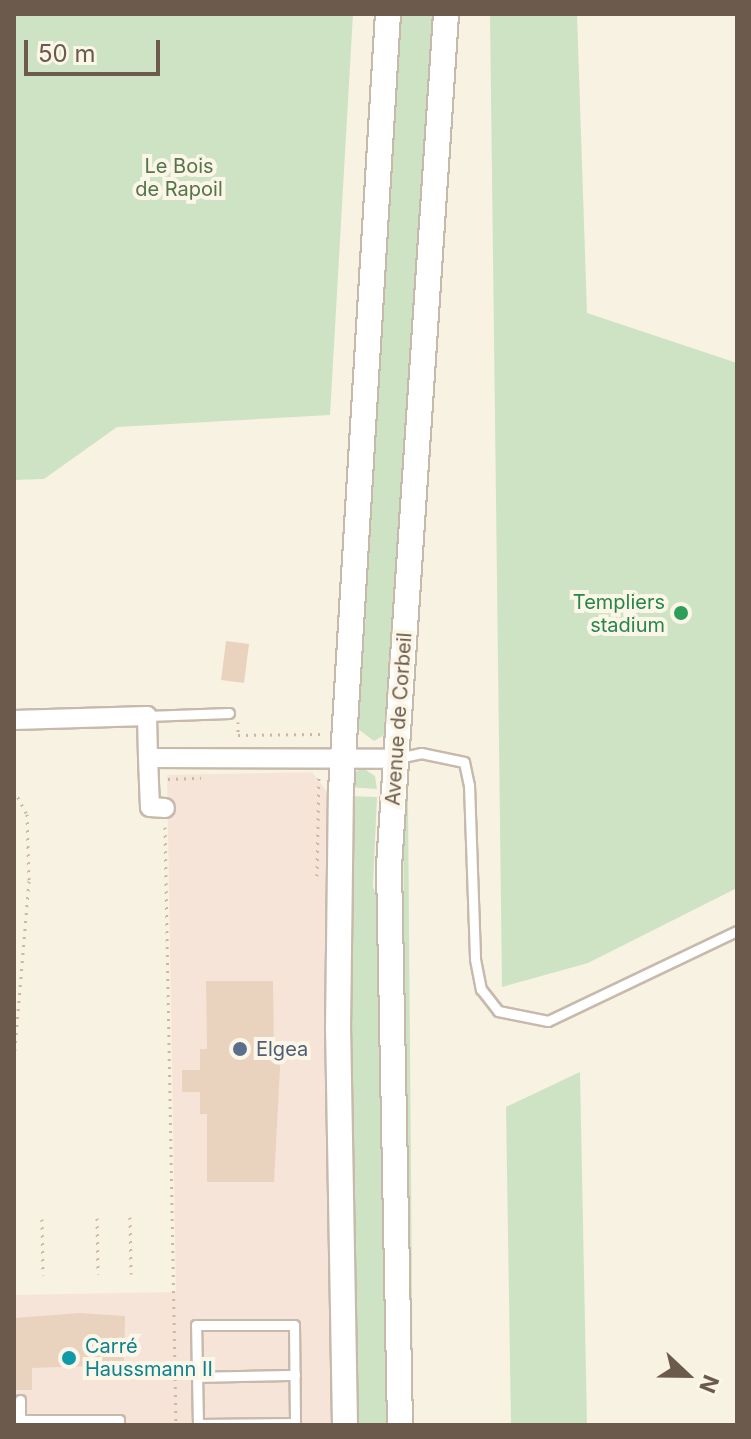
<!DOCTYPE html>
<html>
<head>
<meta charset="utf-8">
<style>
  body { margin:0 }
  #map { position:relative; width:751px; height:1439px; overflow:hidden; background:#f8f2e3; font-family:Inter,sans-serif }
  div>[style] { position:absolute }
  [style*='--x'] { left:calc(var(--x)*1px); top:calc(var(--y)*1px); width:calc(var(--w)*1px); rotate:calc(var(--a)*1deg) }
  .commercial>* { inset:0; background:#f7e4d8 }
  .green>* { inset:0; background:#cee3c4 }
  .building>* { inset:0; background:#ead3be }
  .path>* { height:3px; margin-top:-1.5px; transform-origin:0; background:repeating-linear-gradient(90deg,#ceb7a2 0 2px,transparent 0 8px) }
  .roads { filter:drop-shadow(2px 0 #c7baac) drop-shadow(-2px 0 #c7baac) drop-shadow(0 2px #c7baac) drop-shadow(0 -2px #c7baac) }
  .lane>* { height:9px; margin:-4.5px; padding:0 4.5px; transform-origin:4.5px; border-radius:4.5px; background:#fff }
  .street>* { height:18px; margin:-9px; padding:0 9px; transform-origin:9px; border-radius:9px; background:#fff }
  .secondary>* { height:24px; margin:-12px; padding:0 12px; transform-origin:12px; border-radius:12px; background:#fff }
  .dots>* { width:22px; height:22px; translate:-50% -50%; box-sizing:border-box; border:4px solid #fcf6e8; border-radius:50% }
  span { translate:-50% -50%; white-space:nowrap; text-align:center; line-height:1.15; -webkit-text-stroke:8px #fcf6e8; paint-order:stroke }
  .park-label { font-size:20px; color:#53764a }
  .leisure-label { font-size:20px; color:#27864d }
  .right { translate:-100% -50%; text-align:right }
  .street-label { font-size:20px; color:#6c5b4d }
  .service-label { font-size:20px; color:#4e5e75 }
  .left { translate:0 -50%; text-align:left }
  .culture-label { font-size:20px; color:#0d838f }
  .frame { position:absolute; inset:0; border:16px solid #6c5b4d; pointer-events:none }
  .north { position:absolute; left:647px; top:1335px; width:80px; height:80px; -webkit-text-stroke:6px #fcf6e8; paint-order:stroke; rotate:112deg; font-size:22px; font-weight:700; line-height:32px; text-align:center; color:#6c5b4d }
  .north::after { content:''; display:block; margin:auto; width:28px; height:36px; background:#6c5b4d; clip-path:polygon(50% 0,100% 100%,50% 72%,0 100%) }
  .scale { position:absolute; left:24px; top:40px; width:136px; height:36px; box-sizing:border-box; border:4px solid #6c5b4d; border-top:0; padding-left:10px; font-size:24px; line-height:28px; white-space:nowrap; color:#6c5b4d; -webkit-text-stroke:6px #fcf6e8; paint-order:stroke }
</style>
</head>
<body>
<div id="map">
  <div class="commercial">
    <div style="clip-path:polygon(312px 772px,330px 796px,336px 1425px,14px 1425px,14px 1295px,176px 1292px,167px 775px)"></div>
  </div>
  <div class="green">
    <div style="clip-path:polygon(14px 14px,353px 14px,330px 415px,117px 427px,44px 479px,14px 480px)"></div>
    <div style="clip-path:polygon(399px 14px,437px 14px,388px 733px,374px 741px,358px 729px,366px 610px,360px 590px)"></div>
    <div style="clip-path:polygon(490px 14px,577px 14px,587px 313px,737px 363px,737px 888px,588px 963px,502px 987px)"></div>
    <div style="clip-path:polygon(363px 768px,375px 776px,377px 789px,347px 787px,351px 774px)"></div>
    <div style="clip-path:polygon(346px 796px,377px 797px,373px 886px,382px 916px,390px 1425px,351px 1425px)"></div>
    <div style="clip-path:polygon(403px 799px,408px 800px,413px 1425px,407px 1425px)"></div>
    <div style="clip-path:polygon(580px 1072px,587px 1425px,511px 1425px,506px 1107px)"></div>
  </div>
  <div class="building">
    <div style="clip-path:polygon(226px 641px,249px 644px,244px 683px,221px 680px)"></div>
    <div style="clip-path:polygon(206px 981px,273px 981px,274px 1049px,281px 1049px,274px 1182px,207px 1182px,207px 1114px,200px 1114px,200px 1092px,182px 1092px,182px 1070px,200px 1070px,200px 1049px,207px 1049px)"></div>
    <div style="clip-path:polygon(80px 1313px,125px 1316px,124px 1365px,32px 1368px,32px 1390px,14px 1390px,14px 1318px)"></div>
  </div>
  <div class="path">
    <div style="--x:238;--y:722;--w:13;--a:90"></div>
    <div style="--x:238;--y:735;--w:84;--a:-0.7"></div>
    <div style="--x:168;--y:779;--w:33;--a:-2"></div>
    <div style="--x:14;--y:790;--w:27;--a:62"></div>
    <div style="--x:27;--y:814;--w:67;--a:88.3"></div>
    <div style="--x:29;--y:881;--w:181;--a:94.8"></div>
    <div style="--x:165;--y:827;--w:598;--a:88.95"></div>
    <div style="--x:317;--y:876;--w:100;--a:-88.9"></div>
    <div style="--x:130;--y:1217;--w:57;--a:89"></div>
    <div style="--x:97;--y:1218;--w:56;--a:89"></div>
    <div style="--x:42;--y:1219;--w:56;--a:89"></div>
  </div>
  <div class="roads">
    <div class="lane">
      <div style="--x:147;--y:716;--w:82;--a:-2.1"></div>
      <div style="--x:398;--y:758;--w:24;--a:-12"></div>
      <div style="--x:421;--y:753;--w:44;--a:11.8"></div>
      <div style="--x:464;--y:762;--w:24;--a:78"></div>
      <div style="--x:469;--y:785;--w:174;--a:88"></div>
      <div style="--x:475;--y:959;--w:31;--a:79"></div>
      <div style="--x:481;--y:989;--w:28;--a:52"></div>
      <div style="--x:498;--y:1011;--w:51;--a:11.3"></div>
      <div style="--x:548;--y:1021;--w:209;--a:-25.5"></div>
      <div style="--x:197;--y:1377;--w:98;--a:-1.2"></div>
      <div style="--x:20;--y:1400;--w:25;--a:90"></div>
      <div style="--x:14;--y:1420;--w:105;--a:0"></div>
      <div style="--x:119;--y:1420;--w:5;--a:90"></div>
      <div style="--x:198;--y:1424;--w:97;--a:-0.6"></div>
      <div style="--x:198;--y:1425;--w:100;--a:-91.1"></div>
      <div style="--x:196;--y:1325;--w:98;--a:0"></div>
      <div style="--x:294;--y:1325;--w:100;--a:89.4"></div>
    </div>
    <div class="street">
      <div style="--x:14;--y:720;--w:133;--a:-1.7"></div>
      <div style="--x:147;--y:716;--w:42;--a:88.6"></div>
      <div style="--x:148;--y:758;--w:248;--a:0.2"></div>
      <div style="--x:148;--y:758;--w:49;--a:87.7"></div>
      <div style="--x:150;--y:807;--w:15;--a:4"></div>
    </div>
    <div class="secondary">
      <div style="--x:345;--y:1425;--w:395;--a:-91"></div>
      <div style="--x:338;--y:1030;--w:239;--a:-89.3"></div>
      <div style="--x:341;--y:791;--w:778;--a:-86.54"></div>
      <div style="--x:400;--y:1425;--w:559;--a:-91.13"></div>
      <div style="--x:389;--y:866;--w:854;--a:-86.17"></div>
    </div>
  </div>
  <div class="dots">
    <div style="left:681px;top:613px;background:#2e9e5b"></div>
    <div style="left:240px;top:1049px;background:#5c6f8a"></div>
    <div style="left:69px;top:1358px;background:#0f9aa8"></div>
  </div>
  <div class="park-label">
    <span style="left:179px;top:178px">Le Bois<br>de Rapoil</span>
  </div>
  <div class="leisure-label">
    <span class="right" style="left:665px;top:614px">Templiers<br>stadium</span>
  </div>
  <div class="street-label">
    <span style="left:399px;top:719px;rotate:-86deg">Avenue de Corbeil</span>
  </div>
  <div class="service-label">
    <span class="left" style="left:256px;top:1049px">Elgea</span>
  </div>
  <div class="culture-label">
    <span class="left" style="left:85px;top:1358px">Carré<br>Haussmann II</span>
  </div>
  <div class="frame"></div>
  <div class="north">N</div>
  <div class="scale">50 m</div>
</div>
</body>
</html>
